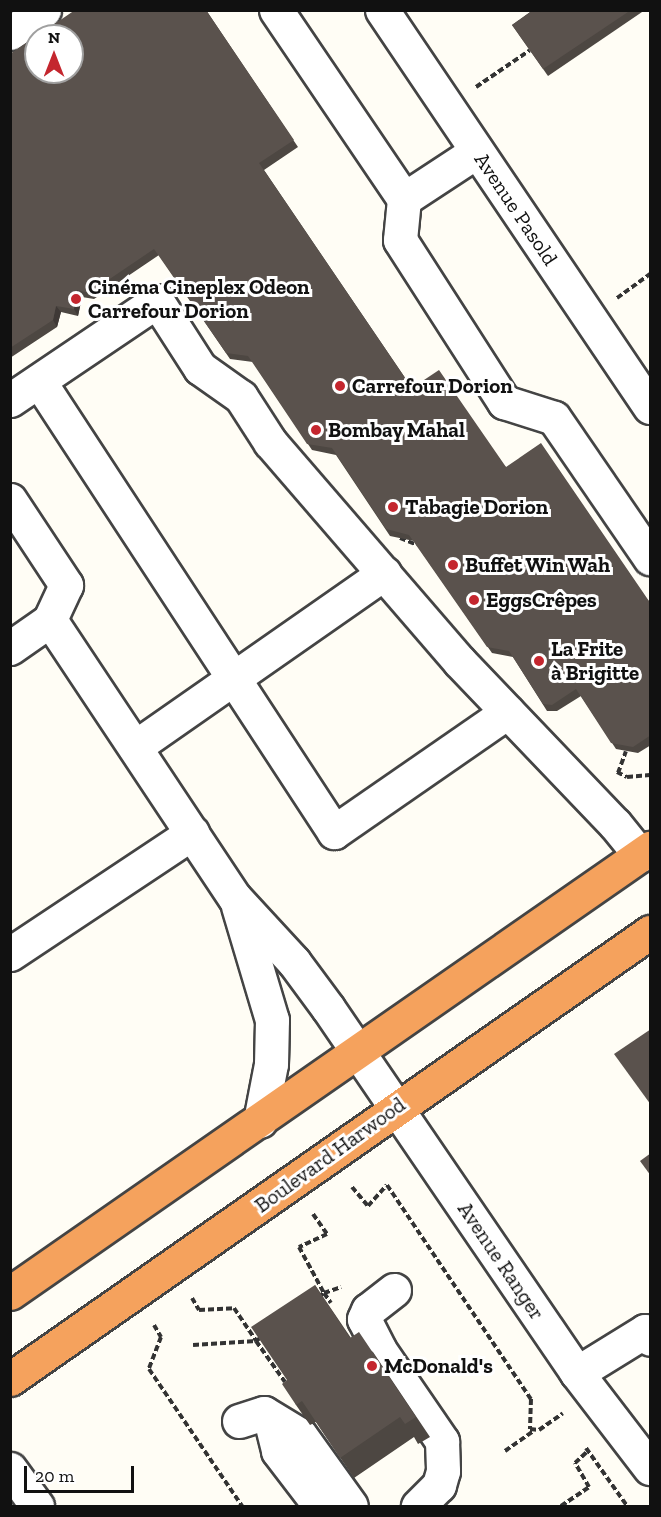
<!DOCTYPE html>
<html>
<head>
<meta charset="utf-8">
<style>
  body { margin:0 }
  #map { position:relative; width:661px; height:1517px; overflow:hidden; background:#fffdf5; font-family:"Zilla Slab",serif }
  div>[style] { position:absolute }
  [style*='--x'] { left:calc(var(--x)*1px); top:calc(var(--y)*1px); width:calc(var(--w)*1px); rotate:calc(var(--a)*1deg) }
  .path>* { height:4px; margin-top:-2px; transform-origin:0; background:repeating-linear-gradient(90deg,#333 0 6px,transparent 0 9px) }
  .roads { filter:drop-shadow(2px 0 #444) drop-shadow(-2px 0 #444) drop-shadow(0 2px #444) drop-shadow(0 -2px #444) }
  .minor>* { height:33px; margin:-16.5px; padding:0 16.5px; transform-origin:16.5px; border-radius:16.5px; background:#fff }
  .highway>* { height:33px; margin:-16.5px; padding:0 16.5px; transform-origin:16.5px; border-radius:16.5px; background:#f5a25d }
  .wall>* { inset:0; background:#4d4742 }
  .shaded-wall>* { inset:0; background:#3f3936 }
  .building>* { inset:0; background:#5a524d }
  .dots>* { width:16px; height:16px; translate:-50% -50%; box-sizing:border-box; border:3px solid #fff; border-radius:50% }
  span { translate:-50% -50%; white-space:nowrap; text-align:center; line-height:1.15; -webkit-text-stroke:6px #fff; paint-order:stroke }
  .street-label { font-size:21px; color:#111 }
  .poi-label { font-size:21px; color:#111; font-weight:700 }
  .left { translate:0 -50%; text-align:left }
  .frame { position:absolute; inset:0; border:12px solid #111; pointer-events:none }
  .north { position:absolute; left:24px; top:24px; width:60px; height:60px; box-sizing:border-box; background:#fff; border:2px solid #a0a0a0; border-radius:50%; rotate:0deg; font-size:16px; font-weight:700; line-height:24px; text-align:center; color:#111 }
  .north::after { content:''; display:block; margin:auto; width:21px; height:27px; background:#c4262e; clip-path:polygon(50% 0,100% 100%,50% 72%,0 100%) }
  .scale { position:absolute; left:24px; top:1466px; width:110px; height:27px; box-sizing:border-box; border:3px solid #111; border-top:0; padding-left:8px; font-size:18px; line-height:21px; white-space:nowrap; color:#111; -webkit-text-stroke:4px #fff; paint-order:stroke }
</style>
</head>
<body>
<div id="map">
  <div class="path">
    <div style="--x:476;--y:87;--w:65;--a:-34.4"></div>
    <div style="--x:617;--y:298;--w:41;--a:-36"></div>
    <div style="--x:400;--y:538;--w:18;--a:22"></div>
    <div style="--x:617;--y:772;--w:11;--a:27"></div>
    <div style="--x:627;--y:777;--w:23;--a:-5"></div>
    <div style="--x:618;--y:773;--w:23;--a:-70"></div>
    <div style="--x:352;--y:1187;--w:25;--a:50"></div>
    <div style="--x:368;--y:1206;--w:28;--a:-48"></div>
    <div style="--x:387;--y:1185;--w:258;--a:56.1"></div>
    <div style="--x:531;--y:1399;--w:30;--a:92"></div>
    <div style="--x:530;--y:1429;--w:9;--a:6"></div>
    <div style="--x:539;--y:1430;--w:29;--a:-35"></div>
    <div style="--x:313;--y:1214;--w:24;--a:55"></div>
    <div style="--x:327;--y:1234;--w:31;--a:155"></div>
    <div style="--x:299;--y:1247;--w:52;--a:61.5"></div>
    <div style="--x:324;--y:1293;--w:18;--a:-19"></div>
    <div style="--x:318;--y:1297;--w:7;--a:-34"></div>
    <div style="--x:324;--y:1293;--w:12;--a:55"></div>
    <div style="--x:192;--y:1298;--w:14;--a:60"></div>
    <div style="--x:199;--y:1310;--w:35;--a:-3"></div>
    <div style="--x:234;--y:1308;--w:40;--a:56"></div>
    <div style="--x:256;--y:1341;--w:9;--a:-36"></div>
    <div style="--x:154;--y:1325;--w:14;--a:60"></div>
    <div style="--x:161;--y:1337;--w:34;--a:111"></div>
    <div style="--x:149;--y:1369;--w:166;--a:55.8"></div>
    <div style="--x:193;--y:1345;--w:63;--a:-3.6"></div>
    <div style="--x:256;--y:1341;--w:50;--a:54.7"></div>
    <div style="--x:586;--y:1448;--w:71;--a:54.7"></div>
    <div style="--x:505;--y:1451;--w:35;--a:-35"></div>
    <div style="--x:561;--y:1506;--w:34;--a:-34"></div>
    <div style="--x:589;--y:1487;--w:28;--a:-120"></div>
    <div style="--x:575;--y:1463;--w:19;--a:-43"></div>
  </div>
  <div class="roads">
    <div class="minor">
      <div style="--x:276;--y:10;--w:228;--a:55.9"></div>
      <div style="--x:404;--y:199;--w:87;--a:-33.3"></div>
      <div style="--x:382;--y:10;--w:479;--a:56"></div>
      <div style="--x:10;--y:33;--w:41;--a:-34.1"></div>
      <div style="--x:404;--y:199;--w:41;--a:95.6"></div>
      <div style="--x:400;--y:240;--w:193;--a:57.3"></div>
      <div style="--x:504;--y:402;--w:52;--a:17.7"></div>
      <div style="--x:554;--y:418;--w:170;--a:55.6"></div>
      <div style="--x:39;--y:381;--w:539;--a:56.81"></div>
      <div style="--x:334;--y:832;--w:211;--a:-34.7"></div>
      <div style="--x:10;--y:400;--w:177;--a:-34"></div>
      <div style="--x:157;--y:301;--w:80;--a:57.3"></div>
      <div style="--x:200;--y:368;--w:50;--a:35.3"></div>
      <div style="--x:241;--y:397;--w:54;--a:57.2"></div>
      <div style="--x:270;--y:442;--w:289;--a:49.2"></div>
      <div style="--x:459;--y:661;--w:226;--a:46.3"></div>
      <div style="--x:615;--y:824;--w:40;--a:51"></div>
      <div style="--x:10;--y:500;--w:102;--a:56.6"></div>
      <div style="--x:66;--y:585;--w:38;--a:115"></div>
      <div style="--x:50;--y:620;--w:49;--a:145"></div>
      <div style="--x:50;--y:620;--w:334;--a:56.4"></div>
      <div style="--x:235;--y:898;--w:87;--a:47.3"></div>
      <div style="--x:294;--y:962;--w:57;--a:53.5"></div>
      <div style="--x:328;--y:1008;--w:442;--a:55.7"></div>
      <div style="--x:577;--y:1373;--w:120;--a:52.5"></div>
      <div style="--x:135;--y:747;--w:304;--a:-34.9"></div>
      <div style="--x:238;--y:906;--w:119;--a:73.4"></div>
      <div style="--x:272;--y:1020;--w:44;--a:91.3"></div>
      <div style="--x:271;--y:1064;--w:58;--a:100.9"></div>
      <div style="--x:10;--y:954;--w:219;--a:-33.6"></div>
      <div style="--x:394;--y:1290;--w:33;--a:142"></div>
      <div style="--x:368;--y:1310;--w:10;--a:114"></div>
      <div style="--x:364;--y:1319;--w:34;--a:63"></div>
      <div style="--x:379;--y:1349;--w:112;--a:55.6"></div>
      <div style="--x:442;--y:1441;--w:30;--a:88"></div>
      <div style="--x:443;--y:1471;--w:15;--a:106"></div>
      <div style="--x:439;--y:1485;--w:30;--a:135"></div>
      <div style="--x:577;--y:1373;--w:80;--a:-31.7"></div>
      <div style="--x:645;--y:1331;--w:9;--a:58"></div>
      <div style="--x:270;--y:1418;--w:34;--a:76"></div>
      <div style="--x:278;--y:1451;--w:69;--a:52.6"></div>
      <div style="--x:239;--y:1421;--w:26;--a:-18"></div>
      <div style="--x:264;--y:1413;--w:42;--a:31.4"></div>
      <div style="--x:300;--y:1435;--w:87;--a:54.3"></div>
      <div style="--x:10;--y:1469;--w:46;--a:53.9"></div>
    </div>
    <div class="highway">
      <div style="--x:10;--y:1293;--w:780;--a:-34.81"></div>
      <div style="--x:10;--y:1379;--w:781;--a:-34.93"></div>
    </div>
  </div>
  <div class="wall">
    <div style="clip-path:polygon(206px 10px,298px 147px,264px 170px,412px 388px,506px 467px,651px 603px,651px 745px,638px 753px,616px 749px,581px 696px,557px 711px,547px 711px,513px 657px,492px 653px,414px 541px,390px 536px,336px 455px,312px 450px,253px 362px,230px 359px,159px 255px,94px 299px,82px 297px,78px 316px,61px 312px,57px 327px,10px 358px,10px 54px)"></div>
    <div style="clip-path:polygon(533px 10px,645px 10px,548px 76px,512px 25px)"></div>
    <div style="clip-path:polygon(315px 1285px,351px 1338px,373px 1352px,430px 1437px,418px 1444px,414px 1437px,354px 1478px,316px 1422px,310px 1425px,296px 1405px,287px 1380px)"></div>
  </div>
  <div class="shaded-wall">
    <div style="clip-path:polygon(77px 290px,82px 297px,78px 316px,74px 309px)"></div>
    <div style="clip-path:polygon(56px 306px,61px 312px,57px 327px,53px 320px)"></div>
  </div>
  <div class="building">
    <div style="clip-path:polygon(75px 10px,206px 10px,294px 140px,259px 163px,412px 388px,439px 370px,506px 467px,541px 443px,651px 604px,651px 735px,633px 747px,611px 743px,576px 689px,552px 705px,543px 704px,509px 651px,487px 647px,409px 535px,386px 529px,332px 448px,307px 444px,248px 356px,226px 353px,154px 249px,89px 293px,77px 290px,74px 309px,56px 306px,53px 320px,10px 348px,10px 54px,36px 36px,36px 72px,72px 72px,72px 36px,37px 36px)"></div>
    <div style="clip-path:polygon(533px 10px,631px 10px,543px 69px,512px 25px)"></div>
    <div style="clip-path:polygon(651px 1029px,651px 1105px,614px 1054px)"></div>
    <div style="clip-path:polygon(651px 1153px,651px 1176px,640px 1161px)"></div>
    <div style="clip-path:polygon(315px 1285px,350px 1338px,359px 1332px,416px 1417px,405px 1424px,400px 1417px,340px 1458px,302px 1401px,296px 1405px,282px 1384px,287px 1380px,251px 1327px)"></div>
  </div>
  <div class="dots">
    <div style="left:76px;top:299px;background:#c4262e"></div>
    <div style="left:340px;top:386px;background:#c4262e"></div>
    <div style="left:316px;top:430px;background:#c4262e"></div>
    <div style="left:393px;top:507px;background:#c4262e"></div>
    <div style="left:453px;top:565px;background:#c4262e"></div>
    <div style="left:474px;top:600px;background:#c4262e"></div>
    <div style="left:539px;top:661px;background:#c4262e"></div>
    <div style="left:372px;top:1366px;background:#c4262e"></div>
  </div>
  <div class="street-label">
    <span style="left:516px;top:209px;rotate:56deg">Avenue Pasold</span>
    <span style="left:330px;top:1155px;rotate:-36deg">Boulevard Harwood</span>
    <span style="left:501px;top:1261px;rotate:56deg">Avenue Ranger</span>
  </div>
  <div class="poi-label">
    <span class="left" style="left:88px;top:299px">Cinéma Cineplex Odeon<br>Carrefour Dorion</span>
    <span class="left" style="left:352px;top:386px">Carrefour Dorion</span>
    <span class="left" style="left:328px;top:430px">Bombay Mahal</span>
    <span class="left" style="left:405px;top:507px">Tabagie Dorion</span>
    <span class="left" style="left:465px;top:565px">Buffet Win Wah</span>
    <span class="left" style="left:486px;top:600px">EggsCrêpes</span>
    <span class="left" style="left:551px;top:661px">La Frite<br>à Brigitte</span>
    <span class="left" style="left:384px;top:1366px">McDonald's</span>
  </div>
  <div class="frame"></div>
  <div class="north">N</div>
  <div class="scale">20 m</div>
</div>
</body>
</html>
